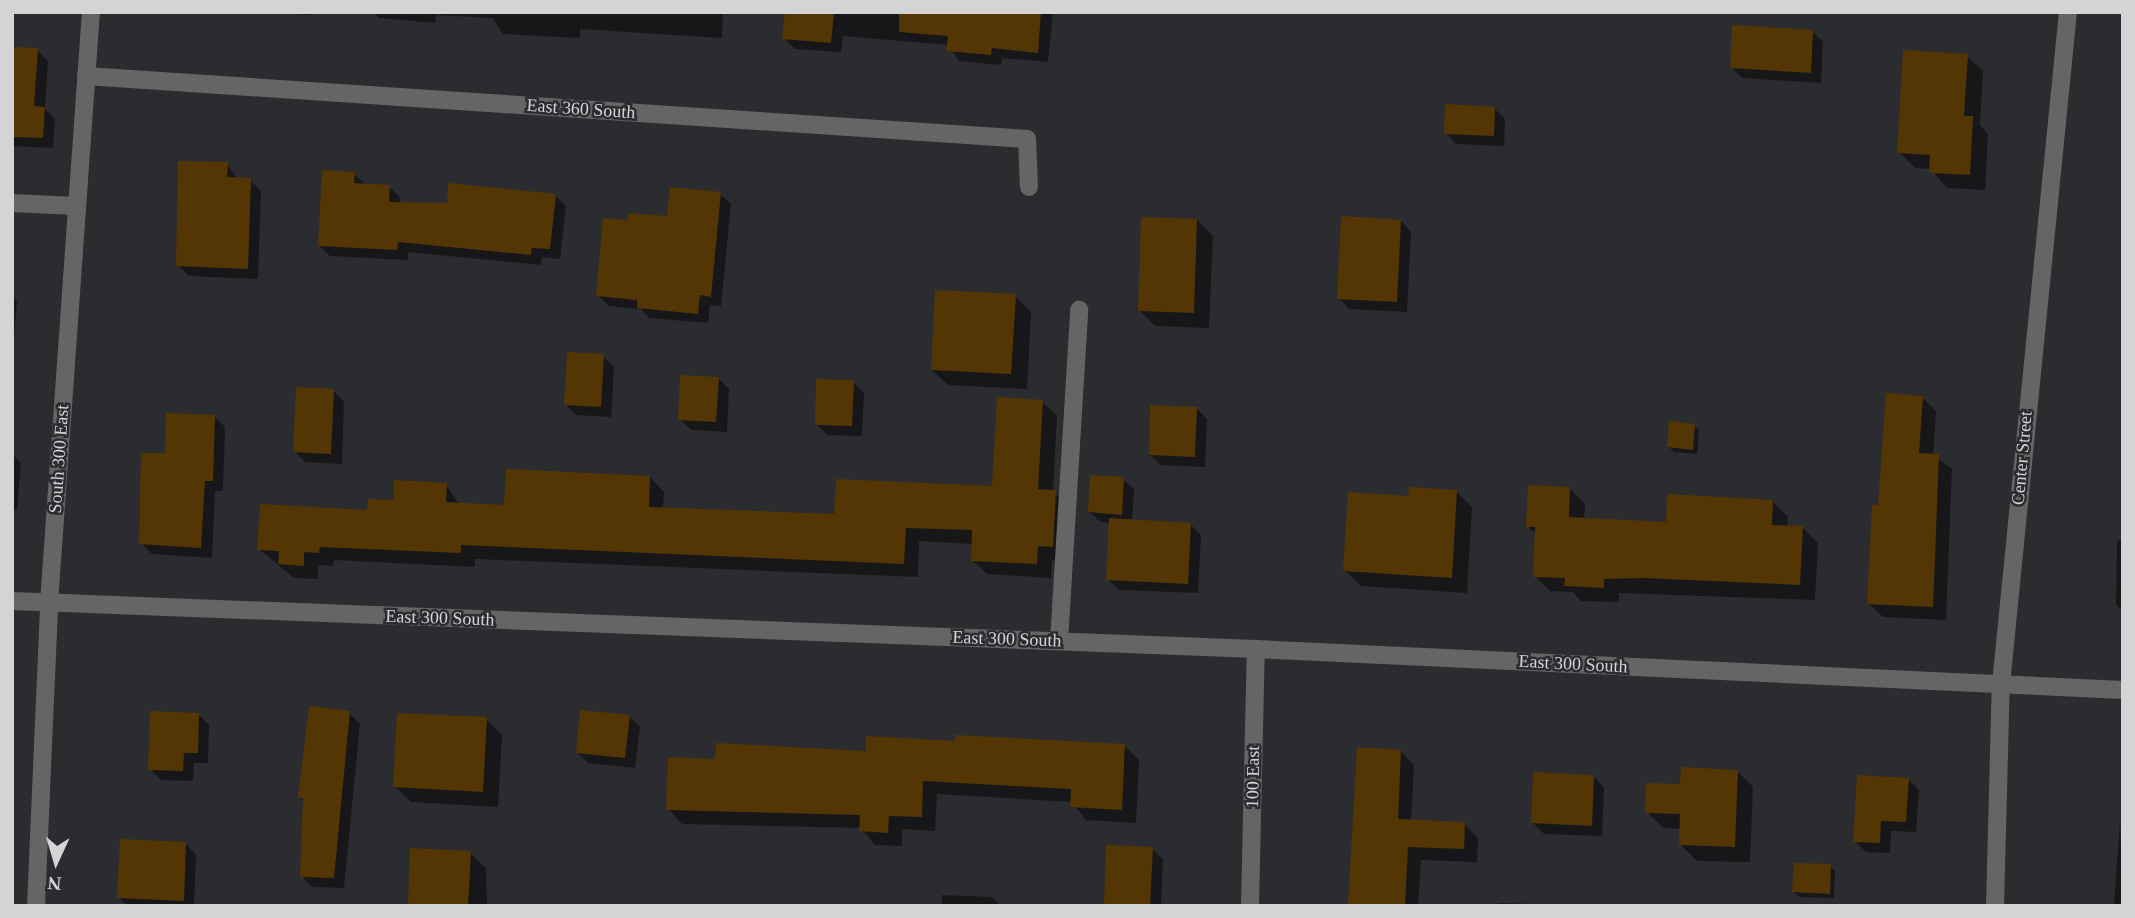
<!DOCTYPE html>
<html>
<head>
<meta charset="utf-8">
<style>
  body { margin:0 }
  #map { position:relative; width:2135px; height:918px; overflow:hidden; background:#2b2c30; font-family:Georgia,serif }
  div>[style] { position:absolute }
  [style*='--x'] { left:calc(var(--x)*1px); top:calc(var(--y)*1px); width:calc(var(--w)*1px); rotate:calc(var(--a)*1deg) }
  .shadow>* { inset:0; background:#0007 }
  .building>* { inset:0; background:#543604 }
  .minor>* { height:18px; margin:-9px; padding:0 9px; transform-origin:9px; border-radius:9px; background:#676564 }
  span { translate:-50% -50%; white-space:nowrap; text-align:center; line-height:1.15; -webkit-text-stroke:5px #2b2c30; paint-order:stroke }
  .street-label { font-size:18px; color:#d3d4d6 }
  .frame { position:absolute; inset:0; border:14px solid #d3d4d6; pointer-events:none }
  .north { position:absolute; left:21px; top:827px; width:70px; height:70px; -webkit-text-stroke:5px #2b2c30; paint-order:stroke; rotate:184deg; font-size:19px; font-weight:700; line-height:28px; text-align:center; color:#d3d4d6 }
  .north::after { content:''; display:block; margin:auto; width:24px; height:32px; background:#d3d4d6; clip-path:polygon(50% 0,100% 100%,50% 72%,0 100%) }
</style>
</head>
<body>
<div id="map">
  <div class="shadow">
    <div style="clip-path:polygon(254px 12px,312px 12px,311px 15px)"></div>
    <div style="clip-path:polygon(374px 12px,723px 12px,722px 38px,580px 29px,580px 38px,503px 34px,493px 18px,436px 15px,435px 23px,379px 18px)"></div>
    <div style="clip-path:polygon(786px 12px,1053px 12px,1048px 62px,1002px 58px,1001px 65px,959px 61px,948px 45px,843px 36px,841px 52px,795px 49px,784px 38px)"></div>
    <div style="clip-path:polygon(1812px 31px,1823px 42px,1821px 83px,1742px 78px,1732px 68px)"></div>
    <div style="clip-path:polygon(12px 48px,37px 50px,48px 61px,45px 109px,55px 119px,53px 148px,12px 146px)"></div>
    <div style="clip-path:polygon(1967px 56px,1983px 71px,1980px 125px,1988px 134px,1985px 190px,1947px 188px,1931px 169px,1915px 168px,1899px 152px)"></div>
    <div style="clip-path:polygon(1494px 108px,1505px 119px,1504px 146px,1456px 144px,1446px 133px)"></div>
    <div style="clip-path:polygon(227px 164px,238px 180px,250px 180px,261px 191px,258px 279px,189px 276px,178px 265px)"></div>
    <div style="clip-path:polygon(354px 174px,366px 185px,389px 187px,400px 197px,399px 204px,448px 205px,555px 195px,566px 206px,560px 259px,542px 257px,541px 265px,408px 252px,408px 260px,330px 256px,319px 245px)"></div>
    <div style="clip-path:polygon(720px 194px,731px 204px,721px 306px,710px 305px,708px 323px,649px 318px,641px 309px,609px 306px,598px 295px,629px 222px,668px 218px)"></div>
    <div style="clip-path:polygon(1197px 220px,1213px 236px,1209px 328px,1155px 326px,1139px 310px)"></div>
    <div style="clip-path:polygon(1401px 221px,1411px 232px,1407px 312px,1349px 309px,1339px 298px)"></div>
    <div style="clip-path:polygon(12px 296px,17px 301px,13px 352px,12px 352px)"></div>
    <div style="clip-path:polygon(1015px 296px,1031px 312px,1027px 389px,948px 385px,932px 370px)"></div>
    <div style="clip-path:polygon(603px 356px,614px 367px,611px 417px,576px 415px,565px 404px)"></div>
    <div style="clip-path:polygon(718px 378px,729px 389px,727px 432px,691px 430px,680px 419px)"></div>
    <div style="clip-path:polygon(853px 382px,864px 393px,862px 436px,827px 435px,816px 424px)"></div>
    <div style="clip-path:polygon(334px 391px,344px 402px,342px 464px,305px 462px,294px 451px)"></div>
    <div style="clip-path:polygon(1923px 398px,1936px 411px,1933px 455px,1952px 469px,1946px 620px,1883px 617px,1869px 604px,1879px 507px)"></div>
    <div style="clip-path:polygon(1042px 402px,1057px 416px,1053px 492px,1070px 506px,1067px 561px,1052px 560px,1051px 578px,987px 574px,972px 560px,973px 544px,919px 541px,918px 577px,475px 559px,475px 567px,334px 560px,333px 566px,318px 565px,318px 579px,294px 578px,259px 549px,446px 485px,460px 505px,506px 506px,650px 477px,664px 492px,663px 509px,836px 515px,993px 488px)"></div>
    <div style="clip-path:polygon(1196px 408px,1207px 419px,1205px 467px,1161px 465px,1150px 455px)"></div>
    <div style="clip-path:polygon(214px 416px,225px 427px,223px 491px,215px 491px,212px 558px,152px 554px,141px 543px,167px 454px)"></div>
    <div style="clip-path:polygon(1694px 425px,1699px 430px,1697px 454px,1674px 452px,1669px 447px)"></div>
    <div style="clip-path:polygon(12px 454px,21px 463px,17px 510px,12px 509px)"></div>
    <div style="clip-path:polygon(1123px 479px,1134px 489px,1132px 521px,1190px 524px,1201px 535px,1198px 593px,1119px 590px,1108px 579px,1111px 523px,1100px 522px,1090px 512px)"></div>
    <div style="clip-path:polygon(1570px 489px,1585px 504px,1584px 520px,1668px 524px,1772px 501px,1788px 517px,1787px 527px,1802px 527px,1818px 543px,1815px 600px,1619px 593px,1619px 602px,1581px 601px,1573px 592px,1550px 591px,1535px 576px,1537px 535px,1527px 526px)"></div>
    <div style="clip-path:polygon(1456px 491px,1472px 507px,1467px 593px,1361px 586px,1345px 570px,1410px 498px)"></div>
    <div style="clip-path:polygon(2117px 540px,2123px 541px,2123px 612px,2116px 605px)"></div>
    <div style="clip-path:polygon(349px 713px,360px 724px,344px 888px,312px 887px,302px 876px,304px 802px,300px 797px)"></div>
    <div style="clip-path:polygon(198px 714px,209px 725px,208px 763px,194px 763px,193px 781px,161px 780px,150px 769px)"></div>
    <div style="clip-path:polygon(629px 717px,640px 727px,635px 768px,588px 763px,578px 753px)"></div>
    <div style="clip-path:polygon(486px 719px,502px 735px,498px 807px,411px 802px,395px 787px)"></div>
    <div style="clip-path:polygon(956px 743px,1125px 746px,1139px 760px,1136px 823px,1086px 820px,1072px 802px,937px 794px,935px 831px,902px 829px,902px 846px,875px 845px,861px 828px,682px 824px,668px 809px,717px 760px,867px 753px)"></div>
    <div style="clip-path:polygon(1401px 752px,1414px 765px,1411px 822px,1464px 824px,1478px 838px,1477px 862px,1421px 860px,1418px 906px,1350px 906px)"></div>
    <div style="clip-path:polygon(1737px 771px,1753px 787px,1750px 862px,1697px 861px,1681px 845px,1681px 829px,1663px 828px,1647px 812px,1682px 786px)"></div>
    <div style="clip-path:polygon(1593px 776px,1604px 787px,1602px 836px,1544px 834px,1533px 823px)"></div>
    <div style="clip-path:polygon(1908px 779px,1919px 790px,1916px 832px,1891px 831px,1890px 853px,1866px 852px,1855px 841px)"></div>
    <div style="clip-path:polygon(2120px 819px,2123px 906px,2114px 906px)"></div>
    <div style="clip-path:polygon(186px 844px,196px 855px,194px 906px,127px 906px,119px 898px)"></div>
    <div style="clip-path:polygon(1152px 849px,1163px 859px,1161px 906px,1105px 906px)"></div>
    <div style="clip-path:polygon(470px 853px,486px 868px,487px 906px,409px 906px)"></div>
    <div style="clip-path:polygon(1830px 866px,1835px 871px,1834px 898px,1799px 897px,1794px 892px)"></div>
    <div style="clip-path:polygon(942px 895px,992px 897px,1001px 906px,942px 906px)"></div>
    <div style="clip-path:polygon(1498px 903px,1534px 904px,1535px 906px,1498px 906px)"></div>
  </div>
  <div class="building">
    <div style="clip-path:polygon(785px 12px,834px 12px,831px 43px,782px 39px)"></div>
    <div style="clip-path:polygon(899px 12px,1041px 12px,1038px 53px,992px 48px,991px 55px,946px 51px,948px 36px,899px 32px)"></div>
    <div style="clip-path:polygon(1732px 25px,1813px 30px,1811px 73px,1730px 68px)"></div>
    <div style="clip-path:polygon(12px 47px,38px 48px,34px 106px,45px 107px,43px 138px,12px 137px)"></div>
    <div style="clip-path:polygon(1903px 50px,1968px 54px,1964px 116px,1973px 116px,1970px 175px,1929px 173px,1930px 155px,1897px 153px)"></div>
    <div style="clip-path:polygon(1445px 104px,1495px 107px,1494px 136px,1444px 134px)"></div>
    <div style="clip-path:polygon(178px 161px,228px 162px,227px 177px,251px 178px,248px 269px,176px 266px)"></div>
    <div style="clip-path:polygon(322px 170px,355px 172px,354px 183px,390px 185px,389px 202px,447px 203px,448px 183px,556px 194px,550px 249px,532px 248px,531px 255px,398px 242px,397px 250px,318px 246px)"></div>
    <div style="clip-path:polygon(670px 187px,721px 192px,711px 297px,700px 295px,698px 314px,637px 308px,637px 300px,596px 296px,603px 218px,627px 220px,628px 213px,667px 216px)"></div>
    <div style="clip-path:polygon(1341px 216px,1401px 220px,1397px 302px,1337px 299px)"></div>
    <div style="clip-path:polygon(1141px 217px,1197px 219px,1194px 313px,1138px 311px)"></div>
    <div style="clip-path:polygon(935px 290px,1016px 294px,1011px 374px,931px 370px)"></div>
    <div style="clip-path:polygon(567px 352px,604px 354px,601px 407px,564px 405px)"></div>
    <div style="clip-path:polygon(680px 375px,719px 377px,716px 422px,678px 420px)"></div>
    <div style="clip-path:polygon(816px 379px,854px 380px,852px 426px,815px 425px)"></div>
    <div style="clip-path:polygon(296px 387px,334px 389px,331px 454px,293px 452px)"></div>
    <div style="clip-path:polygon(1886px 393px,1923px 396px,1919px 453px,1939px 454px,1933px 607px,1867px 604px,1872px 505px,1878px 505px)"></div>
    <div style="clip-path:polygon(997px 397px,1043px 400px,1038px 489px,1056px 490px,1053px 547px,1038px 546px,1037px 564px,971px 561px,972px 530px,906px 528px,904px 564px,461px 545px,461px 553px,320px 547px,319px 553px,304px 552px,304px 566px,278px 564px,279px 551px,257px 550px,260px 504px,367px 510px,368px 499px,394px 500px,394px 480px,447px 483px,446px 502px,504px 505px,506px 469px,650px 476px,649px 507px,834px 514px,836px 479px,992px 486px)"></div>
    <div style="clip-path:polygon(1150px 405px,1197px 407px,1195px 457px,1149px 455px)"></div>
    <div style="clip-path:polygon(166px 413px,215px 415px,213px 481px,205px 481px,201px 548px,139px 544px,141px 453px,165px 453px)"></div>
    <div style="clip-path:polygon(1669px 421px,1695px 424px,1693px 450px,1667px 447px)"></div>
    <div style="clip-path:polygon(1090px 475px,1124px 477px,1122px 515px,1088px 512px)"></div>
    <div style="clip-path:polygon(1528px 485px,1570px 487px,1569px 517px,1666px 522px,1667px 494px,1773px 500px,1772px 525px,1803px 526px,1800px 585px,1644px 578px,1604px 579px,1604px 588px,1564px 586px,1565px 578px,1533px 577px,1535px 527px,1526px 527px)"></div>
    <div style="clip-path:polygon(1409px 487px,1457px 490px,1452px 578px,1343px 571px,1348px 492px,1408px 496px)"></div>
    <div style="clip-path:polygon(1109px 518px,1191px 523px,1188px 584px,1106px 580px)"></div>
    <div style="clip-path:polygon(309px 706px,350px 711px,334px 878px,300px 877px,303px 798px,298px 798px)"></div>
    <div style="clip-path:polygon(580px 710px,630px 715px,625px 758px,576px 753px)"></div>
    <div style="clip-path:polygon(150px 711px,199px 713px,198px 753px,184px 753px,183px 771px,148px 770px)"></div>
    <div style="clip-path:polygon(397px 713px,487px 717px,483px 792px,393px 787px)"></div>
    <div style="clip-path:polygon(955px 735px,1125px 744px,1122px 810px,1070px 807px,1071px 789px,923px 781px,922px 817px,889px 816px,888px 833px,859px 831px,860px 815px,666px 810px,668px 757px,715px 759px,716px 743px,866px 751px,866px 736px,955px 741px)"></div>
    <div style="clip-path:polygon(1357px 747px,1401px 750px,1398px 819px,1465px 822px,1464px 849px,1408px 847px,1405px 906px,1348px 906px)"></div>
    <div style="clip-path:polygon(1681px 767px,1738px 770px,1735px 847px,1679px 845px,1680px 814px,1645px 813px,1646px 783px,1680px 784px)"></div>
    <div style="clip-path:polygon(1533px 772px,1594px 775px,1592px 826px,1531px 823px)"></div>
    <div style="clip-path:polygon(1857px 775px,1909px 778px,1906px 822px,1881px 821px,1880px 843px,1853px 842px)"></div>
    <div style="clip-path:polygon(120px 839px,186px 842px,184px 901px,117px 898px)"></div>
    <div style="clip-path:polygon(1106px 845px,1153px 847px,1150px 906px,1104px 906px)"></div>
    <div style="clip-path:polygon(410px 848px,471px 851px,468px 906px,408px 906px)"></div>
    <div style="clip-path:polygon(1794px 863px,1831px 864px,1830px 894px,1792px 892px)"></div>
  </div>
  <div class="minor">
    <div style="--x:86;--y:76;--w:943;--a:3.83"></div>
    <div style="--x:1027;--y:139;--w:48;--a:87.6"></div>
    <div style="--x:12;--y:203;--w:65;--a:2.6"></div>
    <div style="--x:12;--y:601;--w:1245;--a:2.21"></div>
    <div style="--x:1256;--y:649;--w:868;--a:2.71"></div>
    <div style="--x:1059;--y:641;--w:332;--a:-86.5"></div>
    <div style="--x:36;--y:906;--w:303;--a:-87.5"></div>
    <div style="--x:49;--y:603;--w:592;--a:-85.94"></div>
    <div style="--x:1250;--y:906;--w:257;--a:-88.7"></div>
    <div style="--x:1995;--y:906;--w:222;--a:-88.5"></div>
    <div style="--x:2001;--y:684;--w:675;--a:-84.31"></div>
  </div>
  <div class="street-label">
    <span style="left:581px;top:109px;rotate:4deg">East 360 South</span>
    <span style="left:2022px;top:458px;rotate:-85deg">Center Street</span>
    <span style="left:59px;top:459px;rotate:-86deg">South 300 East</span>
    <span style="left:440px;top:618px;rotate:2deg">East 300 South</span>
    <span style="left:1007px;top:639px;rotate:2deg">East 300 South</span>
    <span style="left:1573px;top:664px;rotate:3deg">East 300 South</span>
    <span style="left:1253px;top:777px;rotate:-89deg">100 East</span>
  </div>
  <div class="frame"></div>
  <div class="north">N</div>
</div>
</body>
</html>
